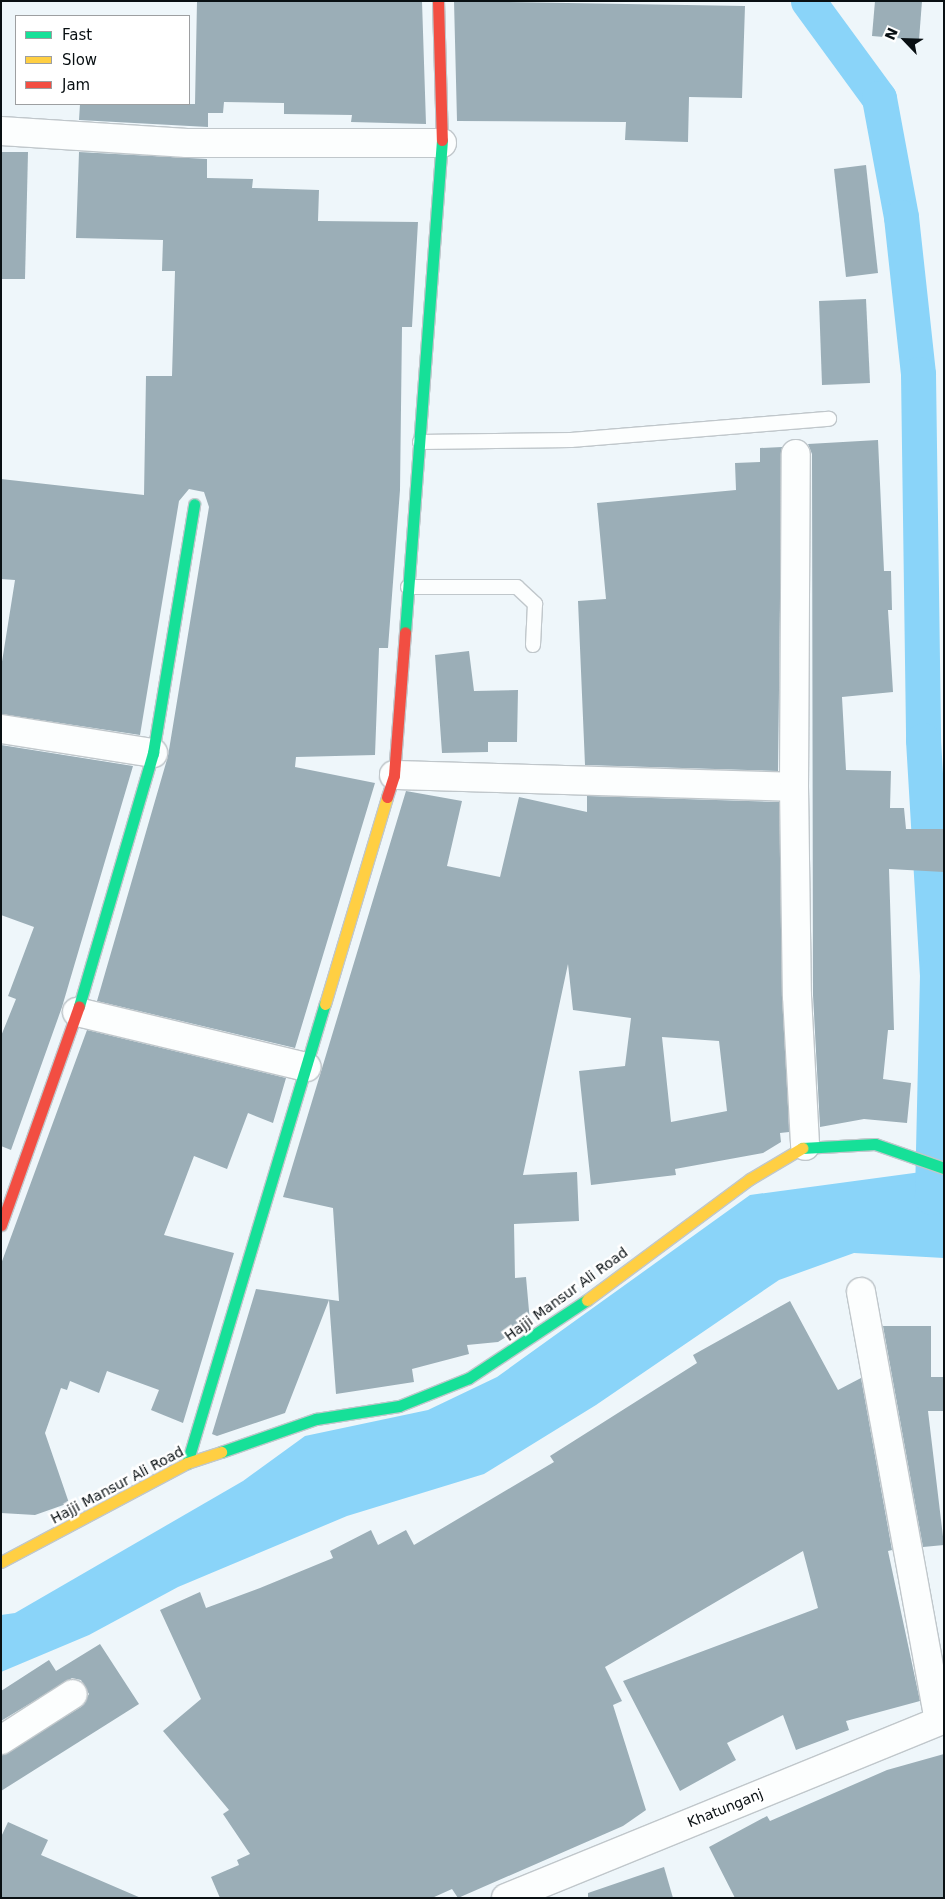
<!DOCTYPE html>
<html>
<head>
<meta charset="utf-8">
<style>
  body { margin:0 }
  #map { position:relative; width:945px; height:1899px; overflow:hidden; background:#eef6fa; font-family:"DejaVu Sans",sans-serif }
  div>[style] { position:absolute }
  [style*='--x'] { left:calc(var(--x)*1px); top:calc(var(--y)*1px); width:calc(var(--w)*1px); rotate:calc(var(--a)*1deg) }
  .water>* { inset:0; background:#8ad4f9 }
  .canal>* { height:35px; margin:-17.5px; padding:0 17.5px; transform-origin:17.5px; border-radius:17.5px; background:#8ad4f9 }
  .building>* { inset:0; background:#9baeb7 }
  .roads { filter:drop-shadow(1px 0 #c0c7cb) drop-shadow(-1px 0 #c0c7cb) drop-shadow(0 1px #c0c7cb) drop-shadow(0 -1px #c0c7cb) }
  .lane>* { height:14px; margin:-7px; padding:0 7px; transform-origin:7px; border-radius:7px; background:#fcfefe }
  .street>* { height:28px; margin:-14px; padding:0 14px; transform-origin:14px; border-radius:14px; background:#fcfefe }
  .fast>* { height:11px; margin:-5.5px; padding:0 5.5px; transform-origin:5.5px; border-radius:5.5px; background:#16e098 }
  .slow>* { height:11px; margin:-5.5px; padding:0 5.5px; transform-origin:5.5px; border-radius:5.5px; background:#ffcf43 }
  .jam>* { height:11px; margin:-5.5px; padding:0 5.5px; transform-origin:5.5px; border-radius:5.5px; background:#f24e42 }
  span { translate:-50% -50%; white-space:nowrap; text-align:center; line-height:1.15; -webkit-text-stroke:5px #fff; paint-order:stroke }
  .street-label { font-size:14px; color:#091013 }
  .frame { position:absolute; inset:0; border:2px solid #091013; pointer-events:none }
  .legend { position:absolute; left:15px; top:15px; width:175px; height:90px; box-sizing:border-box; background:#fff; border:1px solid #9d9fa1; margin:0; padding:6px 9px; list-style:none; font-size:15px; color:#091013 }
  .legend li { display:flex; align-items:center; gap:10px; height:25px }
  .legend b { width:25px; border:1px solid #9d9fa1 }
  .north { position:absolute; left:880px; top:15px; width:50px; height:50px; -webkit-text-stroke:4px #fff; paint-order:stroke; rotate:294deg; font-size:14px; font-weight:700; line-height:20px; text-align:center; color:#091013 }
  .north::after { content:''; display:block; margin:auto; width:18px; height:22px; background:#091013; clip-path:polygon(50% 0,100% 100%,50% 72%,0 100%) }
</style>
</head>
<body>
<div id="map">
  <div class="water">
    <div style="clip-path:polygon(936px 1170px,944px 1177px,944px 1258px,854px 1253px,779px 1280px,596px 1405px,484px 1474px,347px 1516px,178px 1587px,89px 1635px,1px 1672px,1px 1615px,15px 1613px,243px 1481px,305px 1436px,428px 1410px,497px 1377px,750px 1195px)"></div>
  </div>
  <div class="canal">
    <div style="--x:808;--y:1;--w:120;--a:53.8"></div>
    <div style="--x:879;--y:98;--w:121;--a:79.5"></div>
    <div style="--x:901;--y:217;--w:158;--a:83.8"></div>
    <div style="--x:918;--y:374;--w:366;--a:89.2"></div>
    <div style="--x:923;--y:740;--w:234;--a:86.6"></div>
    <div style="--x:937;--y:974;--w:223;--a:91.3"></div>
  </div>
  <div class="building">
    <div style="clip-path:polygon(197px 1px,422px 1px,426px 124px,351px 122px,352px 115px,284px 114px,284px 103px,224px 102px,223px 113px,208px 113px,208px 127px,79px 120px,80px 104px,195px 104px)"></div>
    <div style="clip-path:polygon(454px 1px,745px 6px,742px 98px,689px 97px,688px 142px,625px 140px,626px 122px,457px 121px)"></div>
    <div style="clip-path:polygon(875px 1px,922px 1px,919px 40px,872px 36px)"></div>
    <div style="clip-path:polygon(1px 152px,28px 152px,25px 279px,1px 279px)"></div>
    <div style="clip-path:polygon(79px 152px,207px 159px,207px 178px,253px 179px,252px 188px,319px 190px,318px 221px,418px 222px,412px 327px,402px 327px,400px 490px,388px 648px,379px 648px,375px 755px,296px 757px,295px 767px,375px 783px,295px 1048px,97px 1001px,168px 756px,209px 507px,204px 492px,189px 489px,179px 501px,140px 735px,1px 714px,1px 668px,15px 580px,1px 579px,1px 479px,144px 495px,146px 376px,172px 376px,175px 271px,162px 271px,163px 240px,76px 238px)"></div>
    <div style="clip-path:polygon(866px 165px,878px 273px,846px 277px,834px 169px)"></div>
    <div style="clip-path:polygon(866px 299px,870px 383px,822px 385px,819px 301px)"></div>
    <div style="clip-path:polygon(878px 440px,884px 571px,891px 571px,892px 610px,888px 610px,893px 692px,842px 697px,846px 770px,891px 771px,890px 808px,904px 808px,906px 829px,944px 829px,944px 872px,889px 869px,894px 1030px,888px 1030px,883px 1079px,911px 1083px,907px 1123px,864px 1119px,820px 1127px,813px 995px,812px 454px,808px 444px)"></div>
    <div style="clip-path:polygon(782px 447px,778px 771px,585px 765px,578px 601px,606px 599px,597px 503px,736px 490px,735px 463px,760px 462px,760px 448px)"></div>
    <div style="clip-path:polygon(469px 651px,474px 691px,518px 690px,517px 742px,488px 742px,488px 752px,442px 753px,435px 655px)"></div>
    <div style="clip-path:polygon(1px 745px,133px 766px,62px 1007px,11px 1150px,1px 1146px,1px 1036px,16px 999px,8px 996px,34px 927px,1px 915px)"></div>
    <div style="clip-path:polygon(evenodd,406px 791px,462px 801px,447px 866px,500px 877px,519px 797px,587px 812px,587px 796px,779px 802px,789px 1132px,780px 1133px,781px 1142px,763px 1153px,675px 1169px,676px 1175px,591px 1185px,579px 1071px,625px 1066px,631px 1018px,573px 1010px,568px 964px,523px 1175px,577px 1172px,579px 1221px,514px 1224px,515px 1278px,526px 1277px,530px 1322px,498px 1342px,467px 1345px,469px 1354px,412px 1369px,414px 1382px,336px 1394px,329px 1300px,285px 1413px,217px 1436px,212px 1434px,256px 1289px,339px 1301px,333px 1208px,283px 1197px,406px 791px,662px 1037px,719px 1041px,727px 1111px,671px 1122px,662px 1037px)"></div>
    <div style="clip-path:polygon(87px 1030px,286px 1078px,273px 1123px,248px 1113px,227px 1169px,194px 1156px,164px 1235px,234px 1253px,183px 1423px,151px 1410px,159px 1390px,107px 1371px,99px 1393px,70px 1381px,67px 1390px,61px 1388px,45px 1433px,69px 1503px,35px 1515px,1px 1513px,1px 1264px)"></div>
    <div style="clip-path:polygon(790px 1301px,838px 1390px,861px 1378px,892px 1550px,888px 1551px,920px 1701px,846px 1721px,849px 1730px,796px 1750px,783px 1715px,727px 1743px,736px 1760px,680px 1791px,623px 1681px,818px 1608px,803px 1551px,605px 1667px,622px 1701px,613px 1705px,646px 1810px,623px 1826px,458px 1898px,452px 1889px,432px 1898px,220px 1898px,211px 1877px,239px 1865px,237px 1860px,250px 1854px,223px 1814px,229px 1810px,163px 1731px,201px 1699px,160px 1610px,200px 1592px,206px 1608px,260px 1588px,333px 1558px,330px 1551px,371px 1530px,378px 1545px,406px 1530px,414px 1545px,554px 1462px,550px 1456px,697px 1363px,693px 1355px)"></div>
    <div style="clip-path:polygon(883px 1326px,931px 1326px,931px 1377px,944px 1377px,944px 1411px,928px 1411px,944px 1545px,923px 1547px)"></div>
    <div style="clip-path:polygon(100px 1644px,139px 1704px,1px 1791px,1px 1756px,81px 1707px,89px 1694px,81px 1680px,72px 1678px,1px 1721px,1px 1691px,49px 1660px,56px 1671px)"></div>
    <div style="clip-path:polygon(944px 1754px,944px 1898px,735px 1898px,709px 1847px,767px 1816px,770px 1821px,887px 1770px)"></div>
    <div style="clip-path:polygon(8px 1822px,48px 1840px,41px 1855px,141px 1898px,1px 1898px,1px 1837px)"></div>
    <div style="clip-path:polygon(664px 1867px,673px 1898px,588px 1898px,588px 1893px)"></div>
  </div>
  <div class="roads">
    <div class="lane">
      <div style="--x:420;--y:442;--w:151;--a:-0.8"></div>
      <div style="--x:571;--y:440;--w:259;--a:-4.7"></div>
      <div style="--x:408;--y:587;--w:109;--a:0"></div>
      <div style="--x:517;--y:587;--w:25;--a:43"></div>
      <div style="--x:535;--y:604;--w:41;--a:92.8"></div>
    </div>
    <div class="street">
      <div style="--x:1;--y:131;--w:186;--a:3.7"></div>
      <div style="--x:187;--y:143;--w:255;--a:0"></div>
      <div style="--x:1;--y:729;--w:154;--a:9"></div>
      <div style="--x:394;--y:775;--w:400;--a:1.7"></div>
      <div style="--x:794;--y:787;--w:333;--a:-89.7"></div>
      <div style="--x:794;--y:787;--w:209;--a:89.2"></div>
      <div style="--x:797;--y:996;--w:150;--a:86.9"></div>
      <div style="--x:77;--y:1012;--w:236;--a:13.5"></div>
      <div style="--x:861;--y:1292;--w:435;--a:79.7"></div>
      <div style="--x:1;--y:1740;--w:85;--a:-32.6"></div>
      <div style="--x:506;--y:1898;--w:473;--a:-22.2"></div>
    </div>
    <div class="fast">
      <div style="--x:405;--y:632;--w:493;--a:-85.7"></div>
      <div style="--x:79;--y:1006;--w:264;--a:-73.7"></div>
      <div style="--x:153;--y:753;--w:252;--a:-80.6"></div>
      <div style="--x:802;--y:1148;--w:73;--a:-3.1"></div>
      <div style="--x:875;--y:1144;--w:73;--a:19.2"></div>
      <div style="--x:221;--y:1452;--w:101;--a:-19.2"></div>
      <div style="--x:316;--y:1419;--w:84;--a:-8.9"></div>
      <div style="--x:399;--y:1406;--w:75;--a:-21.8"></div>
      <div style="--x:469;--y:1378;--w:141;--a:-33.5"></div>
      <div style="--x:187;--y:1463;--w:479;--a:-73.3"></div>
    </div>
    <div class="slow">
      <div style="--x:325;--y:1004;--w:216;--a:-73.3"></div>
      <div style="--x:587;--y:1300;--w:203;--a:-36.6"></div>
      <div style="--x:750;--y:1179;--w:61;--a:-30.8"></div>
      <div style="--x:1;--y:1562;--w:211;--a:-28"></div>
      <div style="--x:187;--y:1463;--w:36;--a:-18"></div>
    </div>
    <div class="jam">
      <div style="--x:438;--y:1;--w:139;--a:88.4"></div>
      <div style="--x:387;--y:797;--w:23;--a:-72"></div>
      <div style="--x:394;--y:775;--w:143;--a:-85.6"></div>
      <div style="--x:1;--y:1225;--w:232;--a:-70.4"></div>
    </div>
  </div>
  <div class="street-label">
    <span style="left:566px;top:1294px;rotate:-36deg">Hajji Mansur Ali Road</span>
    <span style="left:117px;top:1485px;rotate:-28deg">Hajji Mansur Ali Road</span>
    <span style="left:725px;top:1808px;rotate:-22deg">Khatunganj</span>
  </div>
  <div class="frame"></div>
  <ul class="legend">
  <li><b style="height:6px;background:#16e098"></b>Fast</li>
  <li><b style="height:6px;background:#ffcf43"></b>Slow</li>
  <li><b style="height:6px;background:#f24e42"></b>Jam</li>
  </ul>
  <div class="north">N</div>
</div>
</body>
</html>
